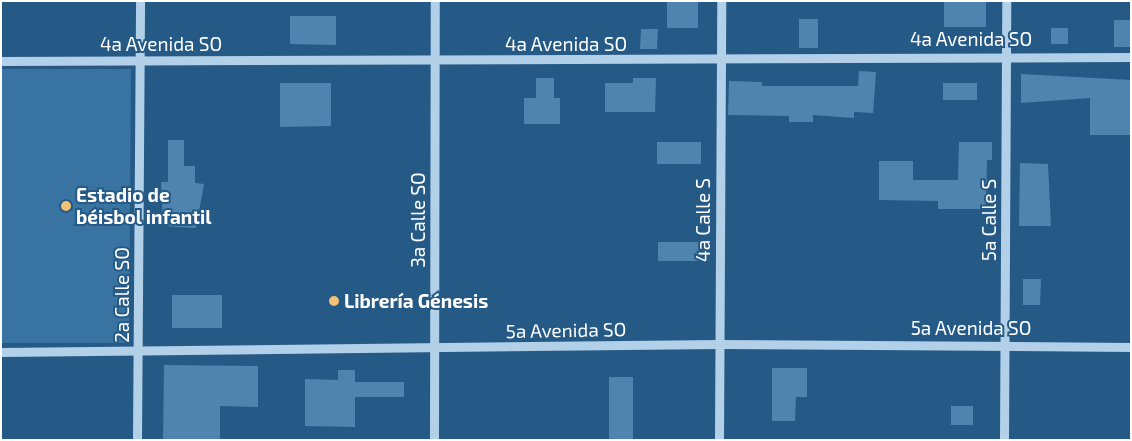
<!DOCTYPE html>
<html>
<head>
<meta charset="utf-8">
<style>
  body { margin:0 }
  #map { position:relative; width:1132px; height:441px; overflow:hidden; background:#265a86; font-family:"Exo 2",sans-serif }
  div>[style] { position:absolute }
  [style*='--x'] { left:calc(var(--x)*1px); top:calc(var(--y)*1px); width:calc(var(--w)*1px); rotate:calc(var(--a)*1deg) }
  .green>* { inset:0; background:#3873a2 }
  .building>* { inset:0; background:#4f84ae }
  .minor>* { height:9px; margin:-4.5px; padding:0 4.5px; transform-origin:4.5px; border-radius:4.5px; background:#b2d0e8 }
  .dots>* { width:14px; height:14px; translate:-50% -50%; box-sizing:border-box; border:2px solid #265a86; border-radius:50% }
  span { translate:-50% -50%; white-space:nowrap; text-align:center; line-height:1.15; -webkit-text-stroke:4px #265a86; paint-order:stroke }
  .street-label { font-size:19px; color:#fff }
  .poi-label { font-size:19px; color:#fff; font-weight:700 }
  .left { translate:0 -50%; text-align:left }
  .frame { position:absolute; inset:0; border:2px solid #fff; pointer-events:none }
</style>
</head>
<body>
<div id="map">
  <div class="green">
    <div style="clip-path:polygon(1px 69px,131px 69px,129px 343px,1px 343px)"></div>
  </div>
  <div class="building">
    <div style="clip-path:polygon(667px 1px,698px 1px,698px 28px,667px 28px)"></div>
    <div style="clip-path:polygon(944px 1px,986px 1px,986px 27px,944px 27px)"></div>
    <div style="clip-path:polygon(290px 16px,336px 16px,336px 45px,290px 44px)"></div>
    <div style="clip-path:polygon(799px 19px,818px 19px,818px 48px,799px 48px)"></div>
    <div style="clip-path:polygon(1114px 20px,1131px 20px,1131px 47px,1114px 47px)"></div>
    <div style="clip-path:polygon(1051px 28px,1068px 28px,1068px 44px,1051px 44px)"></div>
    <div style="clip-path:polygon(641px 29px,658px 29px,657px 49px,640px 49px)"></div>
    <div style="clip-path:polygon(859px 71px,876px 72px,873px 113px,854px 112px,854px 118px,813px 115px,813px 122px,789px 122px,789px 116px,728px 115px,729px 81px,762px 82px,762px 86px,858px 86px)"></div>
    <div style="clip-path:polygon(1021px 74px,1131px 80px,1131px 135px,1090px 135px,1090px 98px,1021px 103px)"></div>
    <div style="clip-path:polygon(536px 78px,554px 78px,554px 98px,560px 98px,560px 124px,524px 124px,524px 98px,536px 98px)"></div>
    <div style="clip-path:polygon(633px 78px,656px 78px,655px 112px,605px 112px,605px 83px,633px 83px)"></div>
    <div style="clip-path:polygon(280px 83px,331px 83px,331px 126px,280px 127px)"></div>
    <div style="clip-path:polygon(943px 83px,977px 83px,977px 100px,943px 100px)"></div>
    <div style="clip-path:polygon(168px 140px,184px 140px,184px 166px,195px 166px,195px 183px,204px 184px,196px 228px,163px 226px,161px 182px,168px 182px)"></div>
    <div style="clip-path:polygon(657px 142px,701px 142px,701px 164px,657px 164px)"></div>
    <div style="clip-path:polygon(959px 142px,992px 142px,992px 160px,987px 160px,986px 209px,938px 209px,938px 201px,879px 200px,879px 161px,913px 161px,913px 180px,958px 180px)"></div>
    <div style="clip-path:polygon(1020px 163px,1048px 164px,1051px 226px,1019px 226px)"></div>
    <div style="clip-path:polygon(658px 242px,699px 242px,699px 261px,658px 261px)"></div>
    <div style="clip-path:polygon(1023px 279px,1041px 279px,1040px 305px,1023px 305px)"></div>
    <div style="clip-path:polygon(172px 295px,222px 295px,222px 328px,172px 328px)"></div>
    <div style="clip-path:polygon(164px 365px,258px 366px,258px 407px,220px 406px,220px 440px,163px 440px)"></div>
    <div style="clip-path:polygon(772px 368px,807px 368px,807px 397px,796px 397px,795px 421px,772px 421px)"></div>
    <div style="clip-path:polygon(338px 370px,355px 370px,355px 382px,404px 382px,404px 397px,355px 397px,355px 427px,305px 426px,305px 379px,338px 380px)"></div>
    <div style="clip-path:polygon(609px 377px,633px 377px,633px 440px,609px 440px)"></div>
    <div style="clip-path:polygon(951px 406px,973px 406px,973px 425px,951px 425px)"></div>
  </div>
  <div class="minor">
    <div style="--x:1;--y:61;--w:1130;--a:-0.2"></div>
    <div style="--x:1;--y:352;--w:718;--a:-0.64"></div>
    <div style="--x:719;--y:344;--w:412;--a:0.4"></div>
    <div style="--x:137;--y:440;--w:439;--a:-89.6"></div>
    <div style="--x:434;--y:440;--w:439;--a:-89.9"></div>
    <div style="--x:719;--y:440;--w:439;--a:-89.7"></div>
    <div style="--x:1004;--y:440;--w:439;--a:-89.7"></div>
  </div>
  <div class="dots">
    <div style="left:66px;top:206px;background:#f1c177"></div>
    <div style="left:334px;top:301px;background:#f1c177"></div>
  </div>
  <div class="street-label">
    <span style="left:971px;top:39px">4a Avenida SO</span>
    <span style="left:161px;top:44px">4a Avenida SO</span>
    <span style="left:566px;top:44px">4a Avenida SO</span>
    <span style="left:418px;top:220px;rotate:-90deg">3a Calle SO</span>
    <span style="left:703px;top:220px;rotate:-90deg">4a Calle S</span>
    <span style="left:989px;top:220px;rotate:-90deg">5a Calle S</span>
    <span style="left:122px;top:295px;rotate:-90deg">2a Calle SO</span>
    <span style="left:971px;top:328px">5a Avenida SO</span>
    <span style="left:566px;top:330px;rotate:-1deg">5a Avenida SO</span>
  </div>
  <div class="poi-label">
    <span class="left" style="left:76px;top:206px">Estadio de<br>béisbol infantil</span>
    <span class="left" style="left:344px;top:301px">Librería Génesis</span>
  </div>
  <div class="frame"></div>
</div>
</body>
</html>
